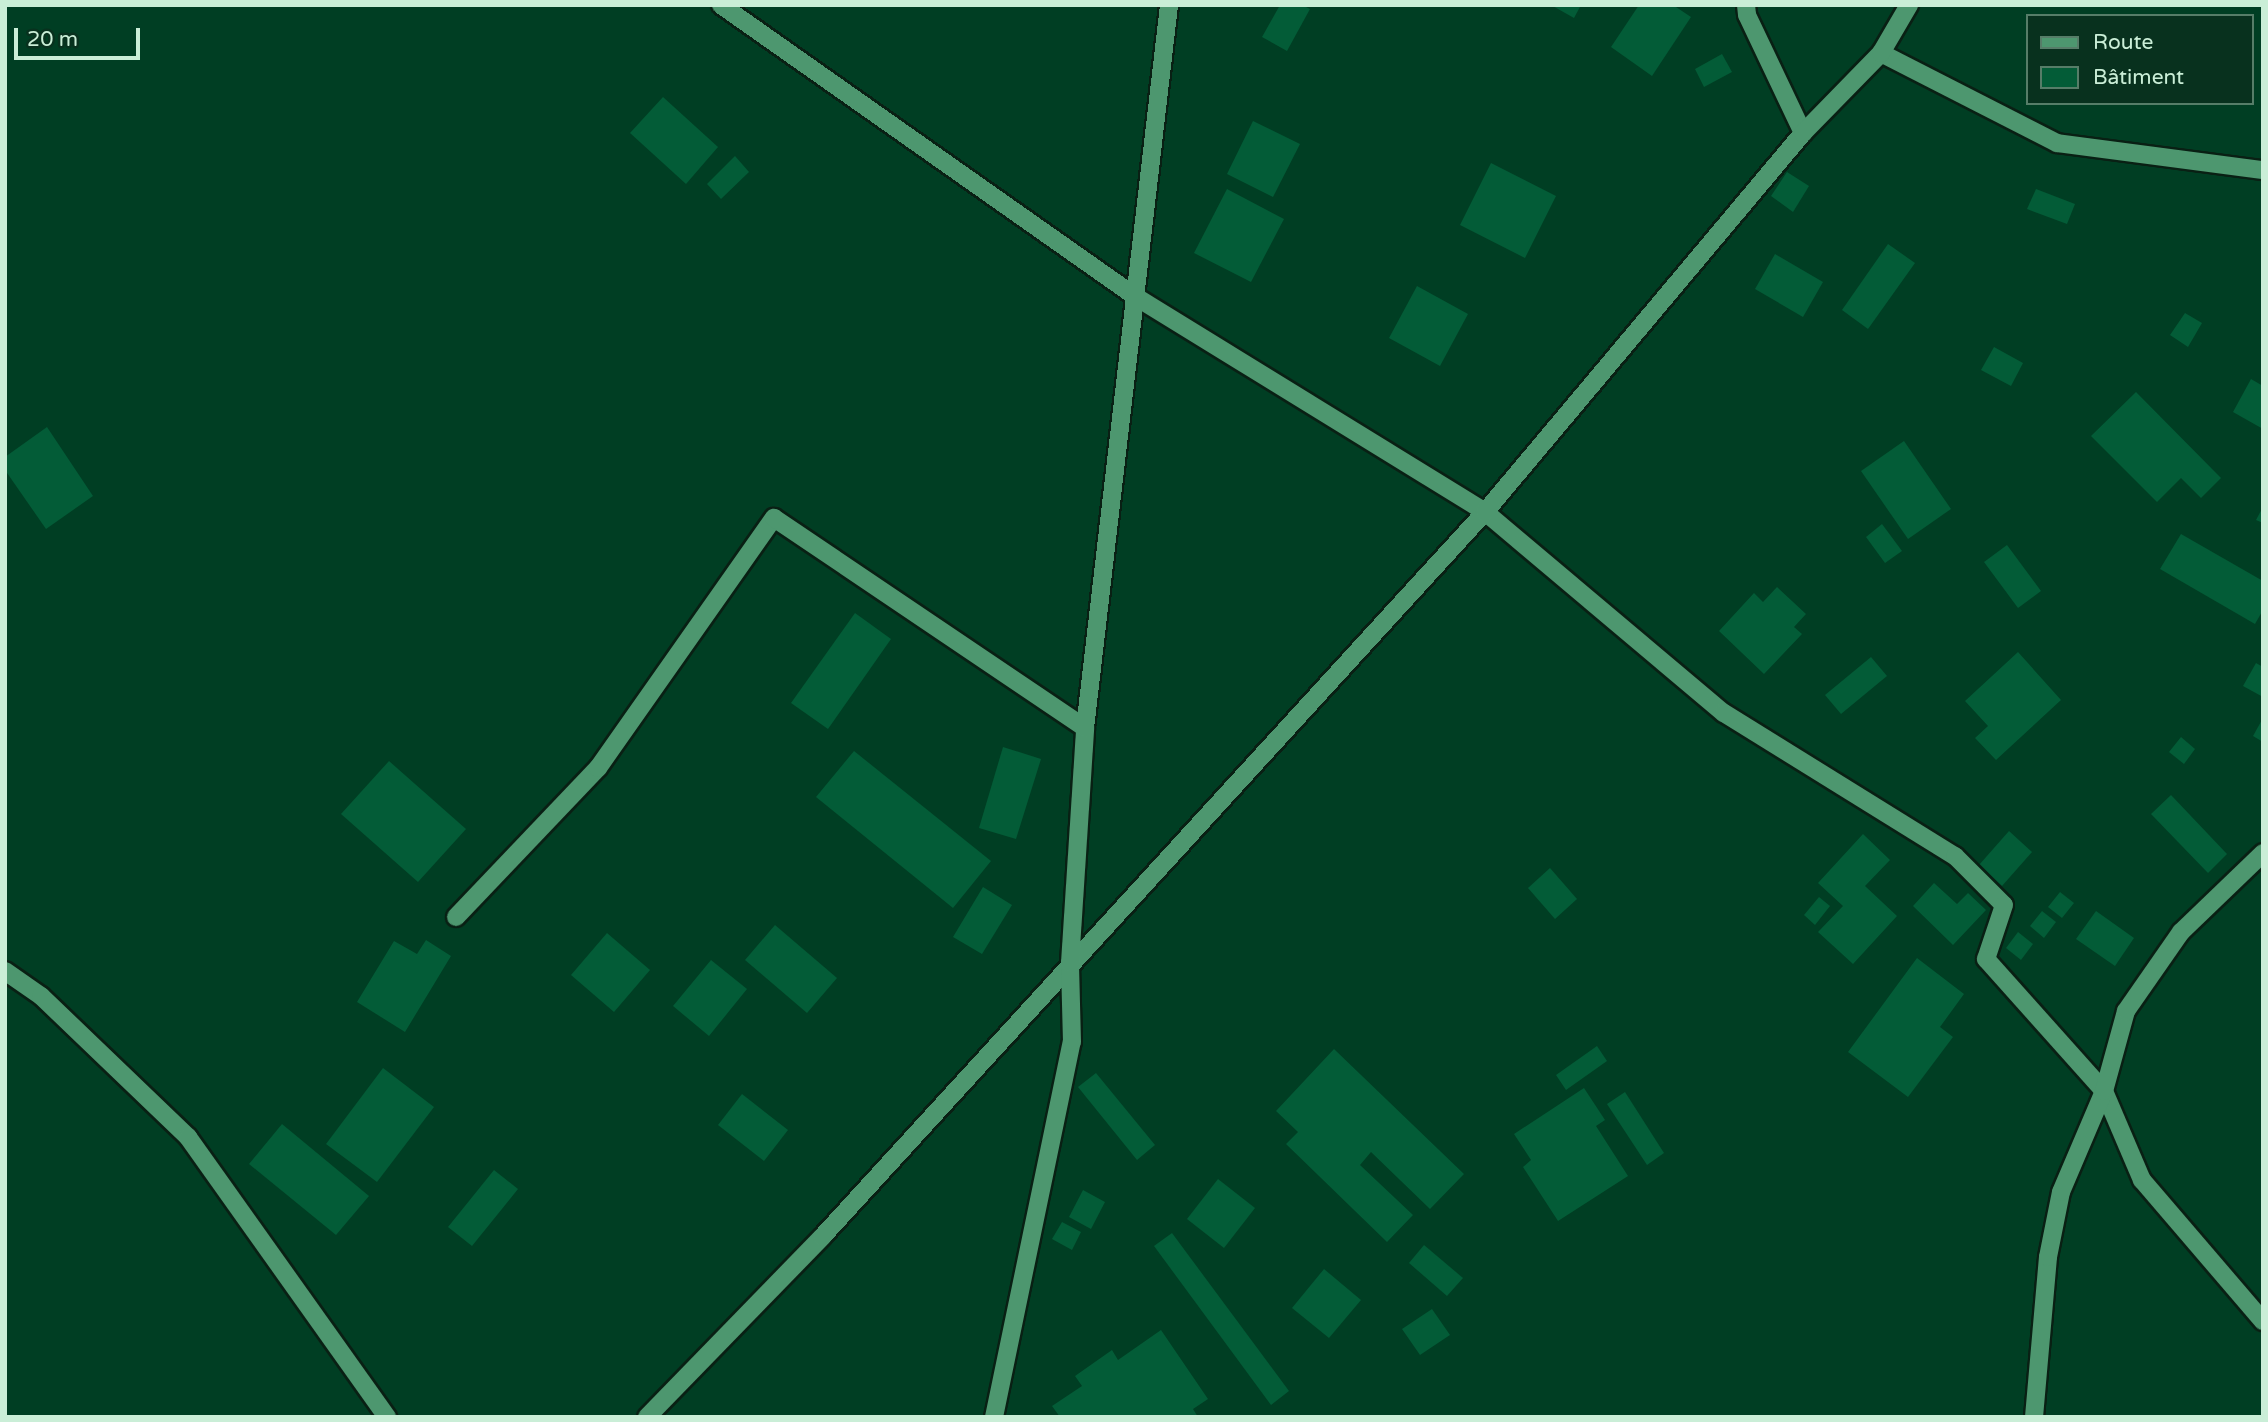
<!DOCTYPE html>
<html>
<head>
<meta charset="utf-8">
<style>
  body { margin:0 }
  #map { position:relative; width:2268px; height:1422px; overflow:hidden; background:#003e23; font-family:"Varela Round",sans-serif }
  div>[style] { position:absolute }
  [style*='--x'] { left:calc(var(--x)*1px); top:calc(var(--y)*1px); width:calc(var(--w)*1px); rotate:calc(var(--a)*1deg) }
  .building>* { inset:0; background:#035c37 }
  .roads { filter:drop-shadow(2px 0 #092014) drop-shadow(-2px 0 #092014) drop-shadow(0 2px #092014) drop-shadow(0 -2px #092014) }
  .street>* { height:18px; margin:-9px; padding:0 9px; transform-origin:9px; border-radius:9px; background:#4d976f }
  span { translate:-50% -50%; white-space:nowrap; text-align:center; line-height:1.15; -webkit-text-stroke:6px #08311e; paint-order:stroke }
  .frame { position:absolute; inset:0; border:7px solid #caeed7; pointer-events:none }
  .legend { position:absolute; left:2026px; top:14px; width:228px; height:91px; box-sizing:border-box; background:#08311e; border:2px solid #567d68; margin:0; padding:9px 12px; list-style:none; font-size:21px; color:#caeed7 }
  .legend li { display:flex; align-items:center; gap:14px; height:35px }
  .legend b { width:35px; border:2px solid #567d68 }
  .scale { position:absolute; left:14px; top:28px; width:126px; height:32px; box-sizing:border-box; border:4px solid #caeed7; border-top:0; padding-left:9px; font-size:21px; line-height:24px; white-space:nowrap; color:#caeed7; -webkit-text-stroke:5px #08311e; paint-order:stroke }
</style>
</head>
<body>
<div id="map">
  <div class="building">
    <div style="clip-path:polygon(1280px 5px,1302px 5px,1310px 9px,1287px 51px,1262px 37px)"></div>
    <div style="clip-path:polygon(1551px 5px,1581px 5px,1574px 18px)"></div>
    <div style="clip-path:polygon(1639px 5px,1673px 5px,1691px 17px,1652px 76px,1611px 47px)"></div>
    <div style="clip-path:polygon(1722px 54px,1732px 72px,1704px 87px,1695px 69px)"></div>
    <div style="clip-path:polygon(663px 97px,718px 147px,686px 184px,630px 133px)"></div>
    <div style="clip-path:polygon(1253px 121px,1300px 144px,1273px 197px,1227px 174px)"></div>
    <div style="clip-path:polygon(735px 156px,749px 172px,721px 199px,707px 184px)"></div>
    <div style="clip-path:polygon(1491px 163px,1556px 196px,1525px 258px,1460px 225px)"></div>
    <div style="clip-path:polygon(1787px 172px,1809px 186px,1793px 212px,1771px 196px)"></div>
    <div style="clip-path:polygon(1227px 189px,1284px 219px,1251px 282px,1194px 253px)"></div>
    <div style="clip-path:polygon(2036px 189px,2075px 204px,2067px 224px,2027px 209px)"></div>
    <div style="clip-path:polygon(1888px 244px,1915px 263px,1868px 329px,1842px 310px)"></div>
    <div style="clip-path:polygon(1775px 254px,1823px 282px,1803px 317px,1755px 289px)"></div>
    <div style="clip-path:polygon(1417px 286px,1468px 314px,1440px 366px,1389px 338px)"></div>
    <div style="clip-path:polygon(2185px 313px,2202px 323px,2188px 347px,2170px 335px)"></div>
    <div style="clip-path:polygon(1994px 347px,2023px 363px,2011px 386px,1981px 370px)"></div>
    <div style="clip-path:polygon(2251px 379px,2263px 386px,2263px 429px,2233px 412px)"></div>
    <div style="clip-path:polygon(2136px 392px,2221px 478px,2201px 498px,2181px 478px,2157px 502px,2091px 436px)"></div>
    <div style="clip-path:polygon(47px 427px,93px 496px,46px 529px,5px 470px,5px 457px)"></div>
    <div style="clip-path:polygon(1904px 441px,1951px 509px,1908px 539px,1861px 471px)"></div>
    <div style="clip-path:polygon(2263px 507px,2263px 523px,2256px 520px)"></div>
    <div style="clip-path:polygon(1882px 524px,1902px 551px,1885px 563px,1866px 537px)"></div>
    <div style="clip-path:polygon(2181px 534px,2263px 581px,2263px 610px,2255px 624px,2160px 569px)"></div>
    <div style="clip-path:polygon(2007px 545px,2041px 591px,2018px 608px,1984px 562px)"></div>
    <div style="clip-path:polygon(1777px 587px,1806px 614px,1794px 627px,1802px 634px,1764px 674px,1719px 631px,1754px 593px,1763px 602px)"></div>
    <div style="clip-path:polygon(855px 613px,891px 639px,828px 729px,791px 703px)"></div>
    <div style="clip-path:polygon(2018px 652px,2061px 700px,1996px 760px,1975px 738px,1988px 726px,1965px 701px)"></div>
    <div style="clip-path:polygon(1871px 657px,1887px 676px,1841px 714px,1825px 695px)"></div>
    <div style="clip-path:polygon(2256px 663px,2263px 667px,2263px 697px,2243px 686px)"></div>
    <div style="clip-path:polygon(2263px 718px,2263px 742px,2253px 736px)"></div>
    <div style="clip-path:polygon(2181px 737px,2195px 749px,2184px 764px,2169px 752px)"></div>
    <div style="clip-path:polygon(1003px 747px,1041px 759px,1016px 839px,979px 828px)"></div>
    <div style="clip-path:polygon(854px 751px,991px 861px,953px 908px,816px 797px)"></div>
    <div style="clip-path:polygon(389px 761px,466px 829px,418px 882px,341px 814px)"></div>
    <div style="clip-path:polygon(2171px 795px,2227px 854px,2208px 873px,2151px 814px)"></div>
    <div style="clip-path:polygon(2009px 831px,2032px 852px,2002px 886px,1979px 865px)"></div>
    <div style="clip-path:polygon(1863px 834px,1890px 860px,1865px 886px,1897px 916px,1853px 964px,1818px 932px,1843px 906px,1818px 883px)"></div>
    <div style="clip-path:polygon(1550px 868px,1577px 899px,1555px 919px,1528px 888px)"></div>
    <div style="clip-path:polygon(1934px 883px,1957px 904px,1968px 893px,1986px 910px,1953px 945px,1913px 906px)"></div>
    <div style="clip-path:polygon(983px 887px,1012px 905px,982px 954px,953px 937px)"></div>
    <div style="clip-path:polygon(2060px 892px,2074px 903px,2062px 918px,2048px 907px)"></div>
    <div style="clip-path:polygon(1819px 897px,1830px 906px,1815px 925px,1804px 915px)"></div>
    <div style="clip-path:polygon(2042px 911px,2056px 922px,2044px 938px,2030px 926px)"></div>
    <div style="clip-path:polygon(2096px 911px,2134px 938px,2115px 966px,2076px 939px)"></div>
    <div style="clip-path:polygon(775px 925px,837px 978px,807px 1013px,745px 960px)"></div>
    <div style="clip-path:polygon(2018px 932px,2033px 944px,2021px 960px,2006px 948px)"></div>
    <div style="clip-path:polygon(607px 933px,650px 970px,614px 1012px,571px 975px)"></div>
    <div style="clip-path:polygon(426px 940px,451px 956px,405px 1032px,357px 1002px,394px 941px,417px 954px)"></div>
    <div style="clip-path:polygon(1917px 958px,1964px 994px,1940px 1027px,1953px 1037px,1908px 1097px,1848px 1052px)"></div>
    <div style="clip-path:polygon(711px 960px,747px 989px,709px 1036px,673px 1006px)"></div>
    <div style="clip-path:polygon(1597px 1046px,1607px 1061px,1566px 1090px,1556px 1075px)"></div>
    <div style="clip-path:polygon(1334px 1049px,1464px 1174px,1430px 1209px,1371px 1152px,1360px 1165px,1413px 1215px,1387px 1242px,1286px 1144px,1298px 1132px,1276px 1111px)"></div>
    <div style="clip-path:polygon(383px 1068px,434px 1107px,377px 1182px,326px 1144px)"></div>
    <div style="clip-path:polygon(1096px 1073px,1155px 1145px,1137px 1160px,1078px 1087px)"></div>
    <div style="clip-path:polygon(1584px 1088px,1605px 1120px,1596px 1126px,1628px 1176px,1558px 1221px,1523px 1167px,1531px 1160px,1514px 1134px)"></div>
    <div style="clip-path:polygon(1625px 1092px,1664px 1153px,1647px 1165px,1607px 1104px)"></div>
    <div style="clip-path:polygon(742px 1094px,788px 1130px,764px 1161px,718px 1125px)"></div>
    <div style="clip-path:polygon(282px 1124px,369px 1196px,336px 1235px,249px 1164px)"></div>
    <div style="clip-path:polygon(494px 1170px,518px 1189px,472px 1246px,448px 1227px)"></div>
    <div style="clip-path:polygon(1218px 1179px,1255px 1208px,1224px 1248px,1187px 1219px)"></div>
    <div style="clip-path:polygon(1083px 1190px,1105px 1202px,1091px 1229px,1069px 1217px)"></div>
    <div style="clip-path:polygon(1062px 1222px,1081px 1232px,1072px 1250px,1052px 1239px)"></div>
    <div style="clip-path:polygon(1172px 1233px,1289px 1391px,1271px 1405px,1154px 1246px)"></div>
    <div style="clip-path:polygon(1424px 1245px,1463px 1278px,1447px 1296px,1409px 1263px)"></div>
    <div style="clip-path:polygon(1324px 1269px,1361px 1300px,1329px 1338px,1292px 1308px)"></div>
    <div style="clip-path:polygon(1432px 1309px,1450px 1335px,1420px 1355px,1402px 1329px)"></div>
    <div style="clip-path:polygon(1161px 1330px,1208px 1399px,1193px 1409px,1198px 1417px,1060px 1417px,1052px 1406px,1082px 1386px,1075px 1376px,1112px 1350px,1118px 1360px)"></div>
  </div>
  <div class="roads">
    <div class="street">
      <div style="--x:721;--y:5;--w:507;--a:35.13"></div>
      <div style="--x:1136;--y:297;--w:410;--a:31.6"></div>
      <div style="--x:1485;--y:512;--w:312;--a:40.1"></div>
      <div style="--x:1724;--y:713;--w:272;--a:31.8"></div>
      <div style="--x:1955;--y:856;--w:69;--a:45"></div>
      <div style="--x:2004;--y:905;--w:57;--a:108.4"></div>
      <div style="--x:1986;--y:959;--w:177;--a:48.2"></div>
      <div style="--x:2104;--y:1091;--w:97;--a:66.9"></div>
      <div style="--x:2142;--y:1180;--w:186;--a:49.4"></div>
      <div style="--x:1746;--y:5;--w:10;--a:84"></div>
      <div style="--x:1747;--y:15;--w:131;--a:64.6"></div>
      <div style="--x:1881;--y:53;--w:198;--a:27.1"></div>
      <div style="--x:2057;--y:143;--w:208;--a:7.5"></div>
      <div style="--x:456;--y:917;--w:206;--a:-46.4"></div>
      <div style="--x:598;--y:768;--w:306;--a:-54.9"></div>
      <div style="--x:774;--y:518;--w:375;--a:34"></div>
      <div style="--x:5;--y:971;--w:44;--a:34.8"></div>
      <div style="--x:41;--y:996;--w:204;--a:43.8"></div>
      <div style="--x:188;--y:1137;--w:344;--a:54.6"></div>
      <div style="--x:647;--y:1417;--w:251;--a:-45.8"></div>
      <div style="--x:822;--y:1237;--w:982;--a:-47.56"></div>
      <div style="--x:1485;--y:512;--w:495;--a:-50"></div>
      <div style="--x:1803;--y:133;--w:112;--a:-45.7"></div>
      <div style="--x:1881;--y:53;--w:56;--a:-59.7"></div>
      <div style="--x:994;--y:1417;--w:383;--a:-78.3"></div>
      <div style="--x:1072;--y:1042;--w:79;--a:-91.5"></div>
      <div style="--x:1070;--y:963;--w:235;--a:-86.3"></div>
      <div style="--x:1085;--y:728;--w:728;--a:-83.37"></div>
      <div style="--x:2034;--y:1417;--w:161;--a:-85"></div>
      <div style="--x:2048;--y:1257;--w:66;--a:-78.7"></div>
      <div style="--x:2061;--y:1192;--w:110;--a:-66.9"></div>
      <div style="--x:2104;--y:1091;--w:83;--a:-74.6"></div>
      <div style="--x:2126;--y:1011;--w:96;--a:-55.2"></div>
      <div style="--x:2181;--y:932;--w:114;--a:-43.9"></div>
    </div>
  </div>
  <div class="frame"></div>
  <ul class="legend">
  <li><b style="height:9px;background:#4d976f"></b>Route</li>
  <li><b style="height:19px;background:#035c37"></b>Bâtiment</li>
  </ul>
  <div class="scale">20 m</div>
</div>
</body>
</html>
